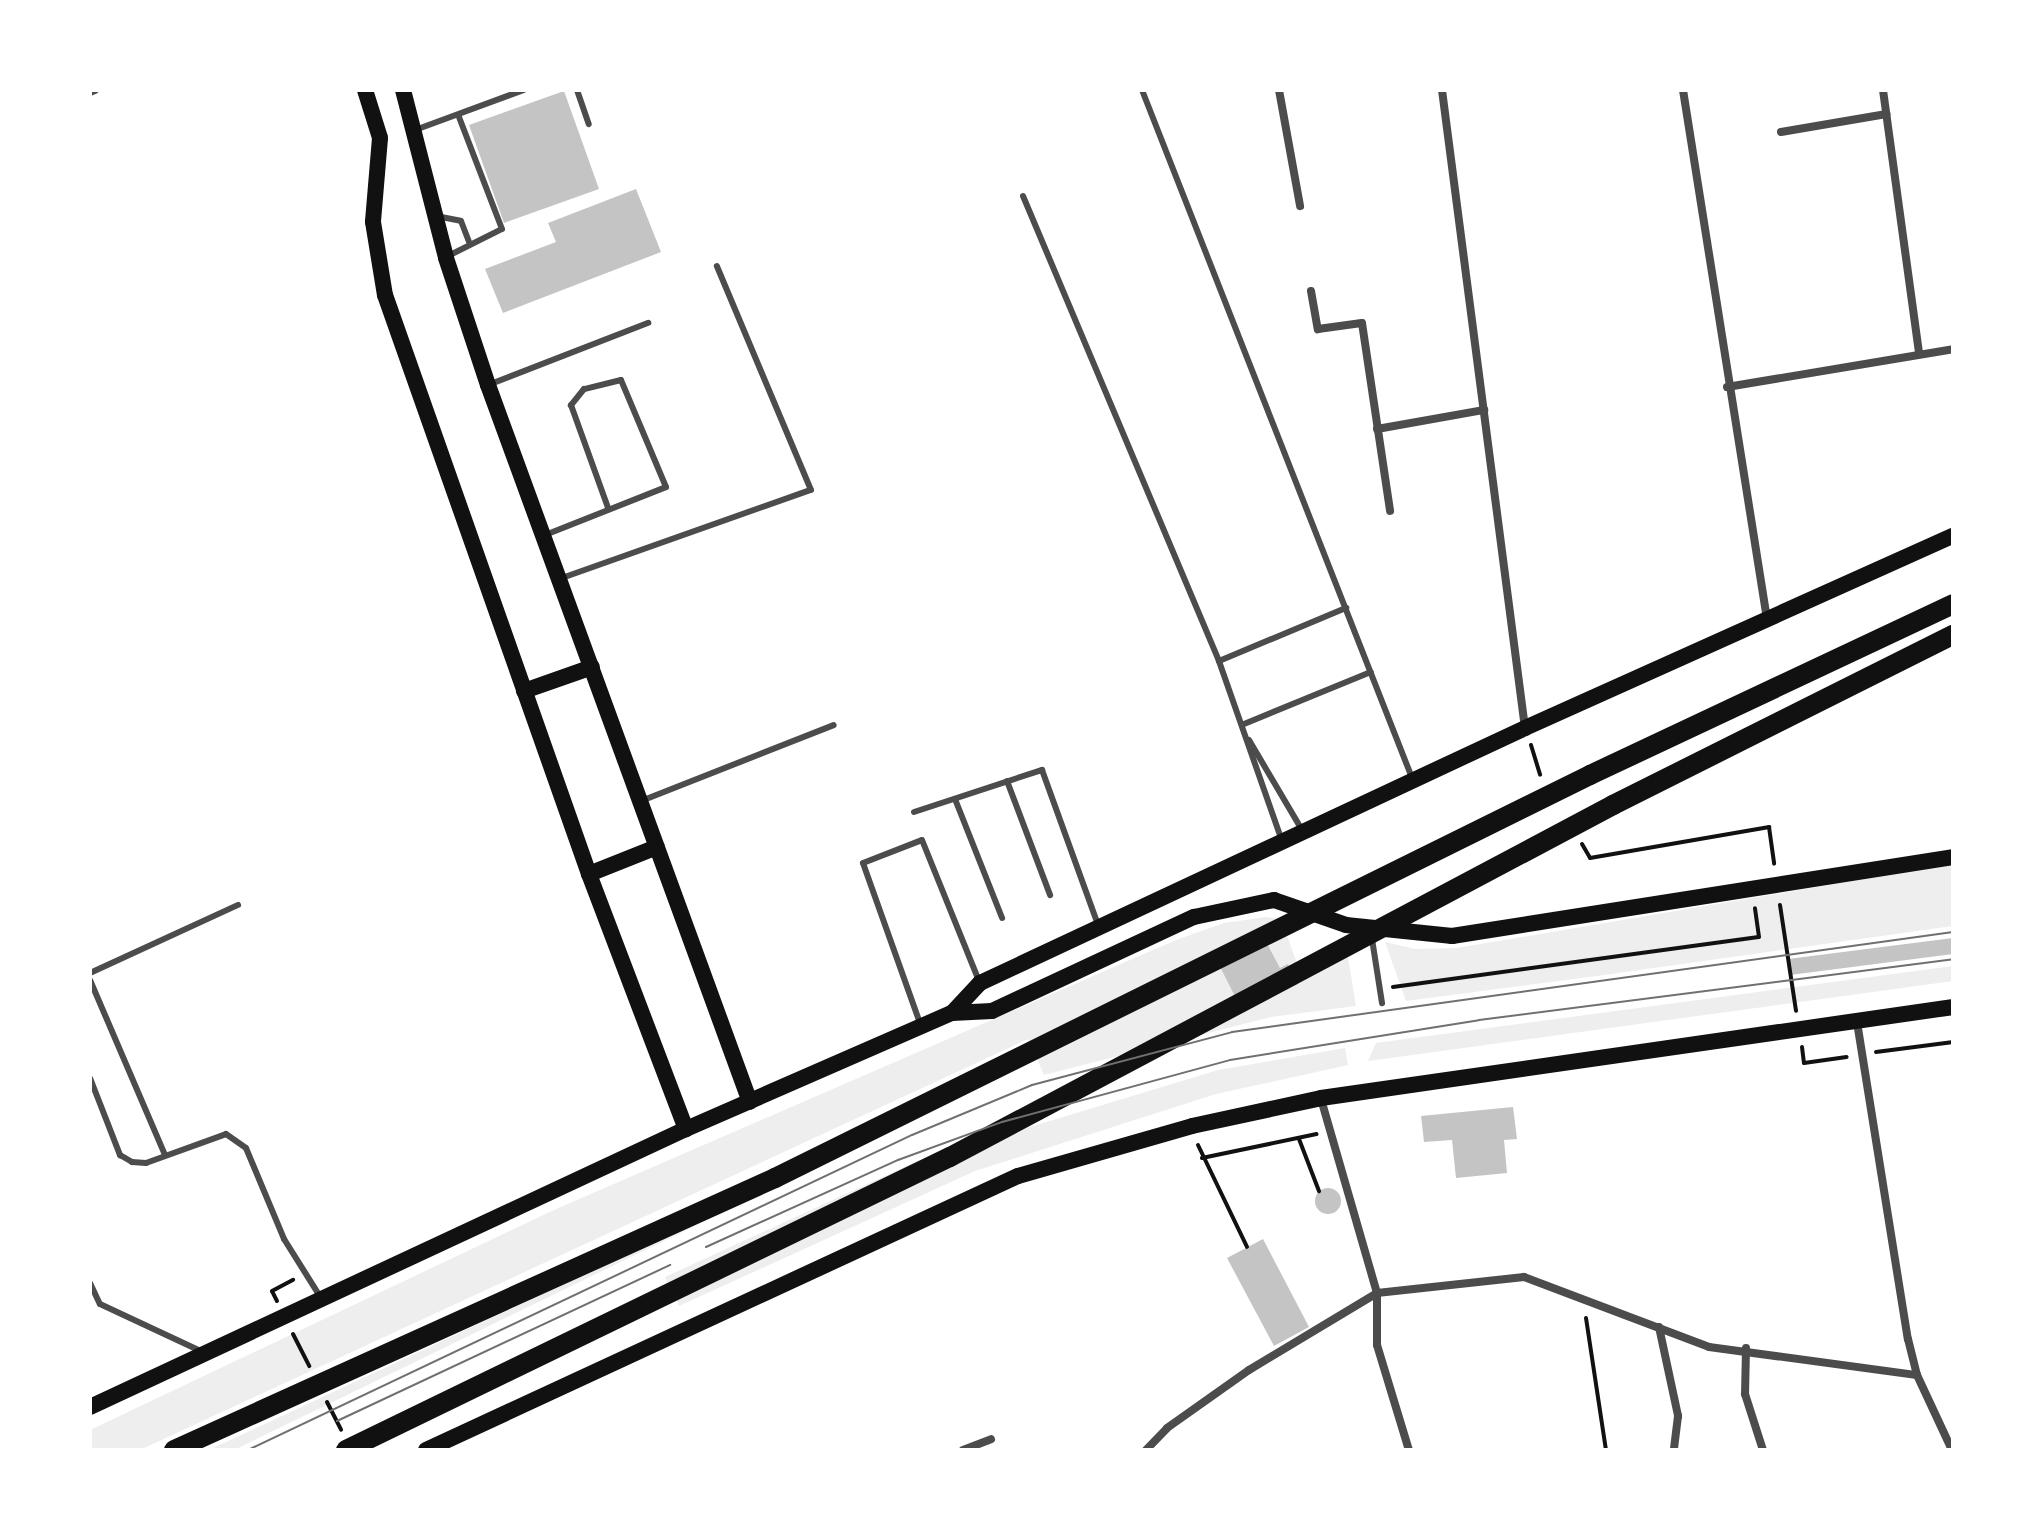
<!DOCTYPE html>
<html>
<head>
<meta charset="utf-8">
<style>
  body { margin:0 }
  #map { position:relative; width:2043px; height:1540px; overflow:hidden; background:#fff; font-family:"DM Sans",sans-serif }
  div>[style] { position:absolute }
  [style*='--x'] { left:calc(var(--x)*1px); top:calc(var(--y)*1px); width:calc(var(--w)*1px); rotate:calc(var(--a)*1deg) }
  .green>* { inset:0; background:#eee }
  .building>* { inset:0; background:#c4c4c4 }
  .round { border-radius:50% }
  .path>* { height:4px; margin:-2px; padding:0 2px; transform-origin:2px; border-radius:2px; background:#111 }
  .service>* { height:6px; margin:-3px; padding:0 3px; transform-origin:3px; border-radius:3px; background:#4c4c4c }
  .minor>* { height:8px; margin:-4px; padding:0 4px; transform-origin:4px; border-radius:4px; background:#4c4c4c }
  .secondary>* { height:16px; margin:-8px; padding:0 8px; transform-origin:8px; border-radius:8px; background:#111 }
  .motorway>* { height:20px; margin:-10px; padding:0 10px; transform-origin:10px; border-radius:10px; background:#111 }
  .tram>* { height:2px; margin:-1px; padding:0 1px; transform-origin:1px; border-radius:1px; background:#707070 }
  span { translate:-50% -50%; white-space:nowrap; text-align:center; line-height:1.15; -webkit-text-stroke:7px #fff; paint-order:stroke }
  .frame { position:absolute; inset:0; border:92px solid #fff; pointer-events:none }
</style>
</head>
<body>
<div id="map">
  <div class="green">
    <div style="clip-path:polygon(1953px 864px,1953px 926px,1597px 976px,1406px 1001px,1385px 942px,1415px 949px,1457px 948px)"></div>
    <div style="clip-path:polygon(1266px 917px,1281px 919px,1298px 966px,1347px 951px,1356px 1006px,1271px 1017px,1044px 1075px,1028px 1039px,140px 1450px,90px 1450px,90px 1430px,554px 1210px,1176px 940px,1224px 923px)"></div>
    <div style="clip-path:polygon(1953px 966px,1953px 981px,1368px 1061px,1376px 1043px)"></div>
    <div style="clip-path:polygon(1345px 1048px,1348px 1065px,1216px 1094px,975px 1171px,679px 1306px,665px 1277px,915px 1162px,1218px 1070px)"></div>
    <div style="clip-path:polygon(701px 1223px,234px 1450px,209px 1450px,575px 1279px)"></div>
  </div>
  <div class="building">
    <div style="clip-path:polygon(564px 91px,599px 189px,504px 223px,469px 125px)"></div>
    <div style="clip-path:polygon(636px 189px,661px 252px,503px 313px,485px 269px,556px 242px,548px 223px)"></div>
    <div style="clip-path:polygon(1263px 936px,1280px 968px,1288px 964px,1298px 984px,1243px 1012px,1216px 959px)"></div>
    <div style="clip-path:polygon(1953px 938px,1953px 954px,1790px 975px,1788px 959px)"></div>
    <div style="clip-path:polygon(1513px 1107px,1517px 1139px,1504px 1140px,1507px 1173px,1456px 1178px,1452px 1140px,1424px 1142px,1421px 1116px)"></div>
    <div class="round" style="left:1315px;top:1188px;width:26px;height:26px"></div>
    <div style="clip-path:polygon(1263px 1239px,1309px 1327px,1274px 1346px,1227px 1258px)"></div>
  </div>
  <div class="path">
    <div style="--x:1531;--y:745;--w:31;--a:73"></div>
    <div style="--x:1582;--y:844;--w:16;--a:60"></div>
    <div style="--x:1590;--y:858;--w:182;--a:-9.8"></div>
    <div style="--x:1769;--y:827;--w:37;--a:82"></div>
    <div style="--x:1780;--y:905;--w:107;--a:81.4"></div>
    <div style="--x:1393;--y:987;--w:369;--a:-7.8"></div>
    <div style="--x:1759;--y:937;--w:29;--a:-98"></div>
    <div style="--x:1802;--y:1047;--w:16;--a:83"></div>
    <div style="--x:1804;--y:1063;--w:43;--a:-7.9"></div>
    <div style="--x:1876;--y:1052;--w:78;--a:-7.4"></div>
    <div style="--x:1299;--y:1139;--w:56;--a:69"></div>
    <div style="--x:1198;--y:1145;--w:113;--a:64.3"></div>
    <div style="--x:1202;--y:1158;--w:117;--a:-11.8"></div>
    <div style="--x:277;--y:1301;--w:11;--a:-117"></div>
    <div style="--x:272;--y:1291;--w:24;--a:-28"></div>
    <div style="--x:1586;--y:1318;--w:134;--a:81.4"></div>
    <div style="--x:293;--y:1334;--w:36;--a:63"></div>
    <div style="--x:327;--y:1402;--w:31;--a:63"></div>
  </div>
  <div class="service">
    <div style="--x:577;--y:90;--w:36;--a:71"></div>
    <div style="--x:1142;--y:90;--w:739;--a:68.57"></div>
    <div style="--x:415;--y:130;--w:116;--a:-20.2"></div>
    <div style="--x:1023;--y:196;--w:505;--a:67.14"></div>
    <div style="--x:436;--y:216;--w:25;--a:11"></div>
    <div style="--x:461;--y:221;--w:22;--a:69"></div>
    <div style="--x:448;--y:256;--w:60;--a:-26.6"></div>
    <div style="--x:502;--y:229;--w:120;--a:-111"></div>
    <div style="--x:488;--y:385;--w:172;--a:-21.2"></div>
    <div style="--x:545;--y:535;--w:130;--a:-21.6"></div>
    <div style="--x:666;--y:487;--w:116;--a:-112.8"></div>
    <div style="--x:621;--y:380;--w:38;--a:166"></div>
    <div style="--x:584;--y:389;--w:21;--a:129"></div>
    <div style="--x:571;--y:405;--w:109;--a:70.2"></div>
    <div style="--x:559;--y:579;--w:267;--a:-19.5"></div>
    <div style="--x:811;--y:490;--w:243;--a:-112.8"></div>
    <div style="--x:1244;--y:724;--w:137;--a:-22.3"></div>
    <div style="--x:1249;--y:740;--w:104;--a:59.5"></div>
    <div style="--x:1007;--y:781;--w:122;--a:69.3"></div>
    <div style="--x:955;--y:799;--w:128;--a:68.4"></div>
    <div style="--x:641;--y:801;--w:207;--a:-21.5"></div>
    <div style="--x:914;--y:812;--w:135;--a:-18.2"></div>
    <div style="--x:1042;--y:770;--w:165;--a:70.1"></div>
    <div style="--x:1282;--y:841;--w:191;--a:-109.3"></div>
    <div style="--x:1219;--y:661;--w:138;--a:-22.7"></div>
    <div style="--x:1372;--y:939;--w:65;--a:81.1"></div>
    <div style="--x:90;--y:973;--w:163;--a:-24.7"></div>
    <div style="--x:90;--y:980;--w:190;--a:66.8"></div>
    <div style="--x:921;--y:1026;--w:173;--a:-109.6"></div>
    <div style="--x:863;--y:863;--w:63;--a:-21.3"></div>
    <div style="--x:922;--y:840;--w:152;--a:68"></div>
    <div style="--x:90;--y:1078;--w:83;--a:68.7"></div>
    <div style="--x:120;--y:1155;--w:14;--a:30"></div>
    <div style="--x:132;--y:1162;--w:14;--a:4"></div>
    <div style="--x:146;--y:1163;--w:85;--a:-19.9"></div>
    <div style="--x:226;--y:1134;--w:24;--a:35"></div>
    <div style="--x:246;--y:1148;--w:99;--a:67.3"></div>
    <div style="--x:284;--y:1239;--w:70;--a:57.9"></div>
    <div style="--x:90;--y:1283;--w:23;--a:65"></div>
    <div style="--x:100;--y:1304;--w:114;--a:25"></div>
  </div>
  <div class="minor">
    <div style="--x:1279;--y:90;--w:118;--a:79.7"></div>
    <div style="--x:1442;--y:90;--w:643;--a:82.59"></div>
    <div style="--x:1683;--y:90;--w:536;--a:80.98"></div>
    <div style="--x:1883;--y:90;--w:266;--a:82.2"></div>
    <div style="--x:90;--y:92;--w:5;--a:-22"></div>
    <div style="--x:1781;--y:132;--w:107;--a:-9.7"></div>
    <div style="--x:1311;--y:291;--w:39;--a:80"></div>
    <div style="--x:1318;--y:329;--w:44;--a:-7.8"></div>
    <div style="--x:1362;--y:323;--w:190;--a:81.5"></div>
    <div style="--x:1727;--y:387;--w:229;--a:-9.5"></div>
    <div style="--x:1377;--y:429;--w:109;--a:-10.1"></div>
    <div style="--x:1857;--y:1022;--w:321;--a:80.9"></div>
    <div style="--x:1908;--y:1339;--w:37;--a:76"></div>
    <div style="--x:1917;--y:1375;--w:83;--a:65"></div>
    <div style="--x:1321;--y:1099;--w:202;--a:73.9"></div>
    <div style="--x:1377;--y:1293;--w:52;--a:90"></div>
    <div style="--x:1377;--y:1345;--w:110;--a:73.1"></div>
    <div style="--x:1659;--y:1327;--w:91;--a:77.9"></div>
    <div style="--x:1678;--y:1416;--w:34;--a:97"></div>
    <div style="--x:1746;--y:1348;--w:46;--a:91.2"></div>
    <div style="--x:1745;--y:1394;--w:59;--a:72.2"></div>
    <div style="--x:963;--y:1450;--w:30;--a:-21"></div>
    <div style="--x:1146;--y:1450;--w:30;--a:-46"></div>
    <div style="--x:1167;--y:1428;--w:100;--a:-35.3"></div>
    <div style="--x:1249;--y:1370;--w:149;--a:-31"></div>
    <div style="--x:1377;--y:1293;--w:148;--a:-6.2"></div>
    <div style="--x:1524;--y:1277;--w:198;--a:20.7"></div>
    <div style="--x:1709;--y:1347;--w:210;--a:7.7"></div>
  </div>
  <div class="secondary">
    <div style="--x:365;--y:90;--w:50;--a:72.6"></div>
    <div style="--x:380;--y:138;--w:84;--a:94.8"></div>
    <div style="--x:373;--y:222;--w:74;--a:80.7"></div>
    <div style="--x:385;--y:295;--w:614;--a:70.59"></div>
    <div style="--x:589;--y:874;--w:273;--a:69.2"></div>
    <div style="--x:403;--y:90;--w:173;--a:75.6"></div>
    <div style="--x:446;--y:258;--w:134;--a:71.7"></div>
    <div style="--x:488;--y:385;--w:763;--a:69.93"></div>
    <div style="--x:524;--y:691;--w:72;--a:-19.4"></div>
    <div style="--x:589;--y:874;--w:73;--a:-21.7"></div>
    <div style="--x:952;--y:1013;--w:41;--a:-47"></div>
    <div style="--x:980;--y:983;--w:602;--a:-25.07"></div>
    <div style="--x:1525;--y:728;--w:469;--a:-24.2"></div>
    <div style="--x:90;--y:1407;--w:658;--a:-25.01"></div>
    <div style="--x:686;--y:1129;--w:290;--a:-23.6"></div>
    <div style="--x:952;--y:1013;--w:40;--a:-2.9"></div>
    <div style="--x:992;--y:1011;--w:223;--a:-25"></div>
    <div style="--x:1194;--y:917;--w:82;--a:-12"></div>
    <div style="--x:1274;--y:900;--w:76;--a:19.1"></div>
    <div style="--x:1346;--y:925;--w:107;--a:5.9"></div>
    <div style="--x:1452;--y:936;--w:507;--a:-8.96"></div>
    <div style="--x:426;--y:1450;--w:652;--a:-24.84"></div>
    <div style="--x:1018;--y:1176;--w:181;--a:-16"></div>
    <div style="--x:1192;--y:1126;--w:132;--a:-12.2"></div>
    <div style="--x:1321;--y:1098;--w:639;--a:-8.19"></div>
  </div>
  <div class="motorway">
    <div style="--x:174;--y:1450;--w:660;--a:-24.35"></div>
    <div style="--x:775;--y:1178;--w:909;--a:-26.31"></div>
    <div style="--x:1590;--y:775;--w:401;--a:-25.2"></div>
    <div style="--x:346;--y:1450;--w:671;--a:-25.88"></div>
    <div style="--x:950;--y:1157;--w:751;--a:-27.96"></div>
    <div style="--x:1613;--y:805;--w:380;--a:-26.6"></div>
  </div>
  <div class="tram">
    <div style="--x:706;--y:1247;--w:211;--a:-24.4"></div>
    <div style="--x:898;--y:1160;--w:111;--a:-20.1"></div>
    <div style="--x:1002;--y:1122;--w:236;--a:-15.2"></div>
    <div style="--x:1230;--y:1060;--w:252;--a:-9.1"></div>
    <div style="--x:1479;--y:1020;--w:478;--a:-7.3"></div>
    <div style="--x:337;--y:1421;--w:368;--a:-25.1"></div>
    <div style="--x:248;--y:1450;--w:735;--a:-25.38"></div>
    <div style="--x:912;--y:1135;--w:130;--a:-22.6"></div>
    <div style="--x:1032;--y:1085;--w:207;--a:-14.8"></div>
    <div style="--x:1232;--y:1032;--w:728;--a:-7.9"></div>
  </div>
  <div class="frame"></div>
</div>
</body>
</html>
